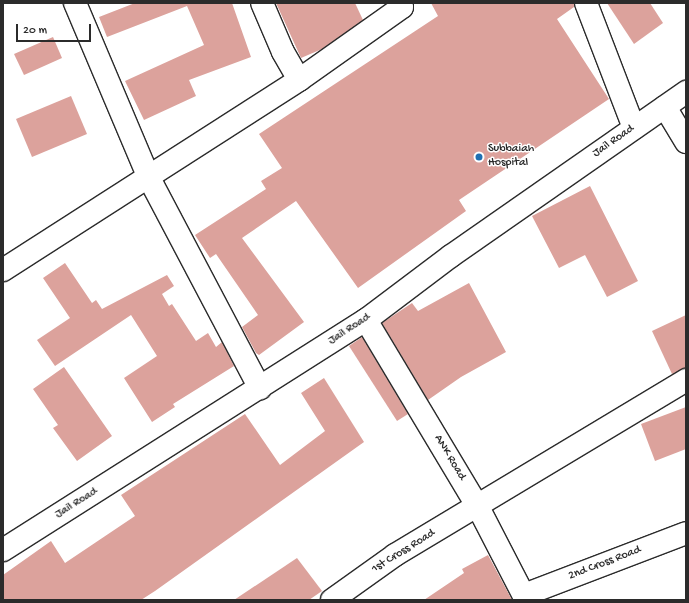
<!DOCTYPE html>
<html>
<head>
<meta charset="utf-8">
<style>
  body { margin:0 }
  #map { position:relative; width:689px; height:603px; overflow:hidden; background:#fff; font-family:"Gochi Hand",sans-serif }
  div>[style] { position:absolute }
  [style*='--x'] { left:calc(var(--x)*1px); top:calc(var(--y)*1px); width:calc(var(--w)*1px); rotate:calc(var(--a)*1deg) }
  .building>* { inset:0; background:#dca29c }
  .roads { filter:drop-shadow(1px 0 #2b2b2b) drop-shadow(-1px 0 #2b2b2b) drop-shadow(0 1px #2b2b2b) drop-shadow(0 -1px #2b2b2b) }
  .minor>* { height:22px; margin:-11px; padding:0 11px; transform-origin:11px; border-radius:11px; background:#fff }
  .major>* { height:22px; margin:-11px; padding:0 11px; transform-origin:11px; border-radius:11px; background:#fff }
  .dots>* { width:11px; height:11px; translate:-50% -50%; box-sizing:border-box; border:2px solid #fff; border-radius:50% }
  span { translate:-50% -50%; white-space:nowrap; text-align:center; line-height:1.15; -webkit-text-stroke:3px #fff; paint-order:stroke }
  .street-label { font-size:12px; color:#2b2b2b }
  .poi-label { font-size:12px; color:#2b2b2b }
  .left { translate:0 -50%; text-align:left }
  .frame { position:absolute; inset:0; border:4px solid #2b2b2b; pointer-events:none }
  .scale { position:absolute; left:16px; top:24px; width:75px; height:18px; box-sizing:border-box; border:2px solid #2b2b2b; border-top:0; padding-left:5px; font-size:12px; line-height:14px; white-space:nowrap; color:#2b2b2b; -webkit-text-stroke:3px #fff; paint-order:stroke }
</style>
</head>
<body>
<div id="map">
  <div class="building">
    <div style="clip-path:polygon(135px 3px,232px 3px,251px 57px,189px 80px,196px 96px,144px 120px,125px 81px,204px 45px,187px 6px,107px 37px,99px 17px)"></div>
    <div style="clip-path:polygon(276px 3px,355px 3px,363px 20px,322px 49px,301px 58px)"></div>
    <div style="clip-path:polygon(431px 3px,574px 3px,574px 7px,557px 19px,609px 99px,459px 200px,466px 211px,358px 288px,296px 201px,242px 238px,304px 322px,259px 355px,256px 353px,242px 327px,258px 315px,216px 254px,210px 258px,195px 235px,266px 189px,261px 181px,282px 168px,259px 134px,438px 16px)"></div>
    <div style="clip-path:polygon(607px 3px,650px 3px,663px 23px,634px 44px)"></div>
    <div style="clip-path:polygon(53px 37px,62px 58px,24px 75px,14px 54px)"></div>
    <div style="clip-path:polygon(71px 96px,87px 134px,32px 157px,16px 119px)"></div>
    <div style="clip-path:polygon(590px 186px,638px 281px,607px 297px,585px 255px,559px 268px,532px 216px)"></div>
    <div style="clip-path:polygon(65px 263px,92px 303px,96px 300px,102px 309px,167px 275px,174px 286px,162px 294px,169px 306px,172px 304px,196px 341px,208px 333px,216px 347px,222px 342px,234px 366px,173px 404px,175px 407px,152px 422px,124px 378px,157px 356px,131px 315px,55px 366px,37px 340px,70px 318px,43px 278px)"></div>
    <div style="clip-path:polygon(469px 283px,506px 352px,461px 377px,428px 400px,382px 323px,412px 303px,418px 311px)"></div>
    <div style="clip-path:polygon(686px 315px,686px 368px,672px 374px,652px 331px)"></div>
    <div style="clip-path:polygon(362px 337px,408px 414px,397px 421px,349px 346px)"></div>
    <div style="clip-path:polygon(64px 367px,112px 436px,77px 461px,53px 428px,58px 425px,33px 389px)"></div>
    <div style="clip-path:polygon(324px 378px,364px 442px,155px 591px,141px 600px,3px 600px,3px 575px,51px 541px,65px 563px,135px 516px,121px 495px,245px 414px,280px 465px,325px 431px,301px 393px)"></div>
    <div style="clip-path:polygon(686px 407px,686px 449px,655px 461px,641px 424px)"></div>
    <div style="clip-path:polygon(488px 555px,512px 600px,424px 600px,464px 573px,462px 569px)"></div>
    <div style="clip-path:polygon(297px 558px,322px 591px,309px 600px,234px 600px)"></div>
  </div>
  <div class="roads">
    <div class="minor">
      <div style="--x:75;--y:3;--w:188;--a:67.1"></div>
      <div style="--x:148;--y:176;--w:240;--a:62.2"></div>
      <div style="--x:262;--y:3;--w:53;--a:66.8"></div>
      <div style="--x:283;--y:52;--w:32;--a:60"></div>
      <div style="--x:586;--y:3;--w:134;--a:69"></div>
      <div style="--x:665;--y:107;--w:41;--a:59"></div>
      <div style="--x:3;--y:270;--w:352;--a:-32.7"></div>
      <div style="--x:299;--y:80;--w:126;--a:-35.3"></div>
      <div style="--x:402;--y:7;--w:4;--a:-117"></div>
      <div style="--x:366;--y:320;--w:218;--a:59.1"></div>
      <div style="--x:478;--y:507;--w:105;--a:62.7"></div>
      <div style="--x:524;--y:595;--w:173;--a:-20.9"></div>
      <div style="--x:332;--y:600;--w:77;--a:-35.5"></div>
      <div style="--x:395;--y:555;--w:340;--a:-31"></div>
    </div>
    <div class="major">
      <div style="--x:3;--y:550;--w:430;--a:-32.4"></div>
      <div style="--x:366;--y:320;--w:106;--a:-37"></div>
      <div style="--x:451;--y:256;--w:287;--a:-34.9"></div>
    </div>
  </div>
  <div class="dots">
    <div style="left:479px;top:157px;background:#1f6fb2"></div>
  </div>
  <div class="street-label">
    <span style="left:614px;top:142px;rotate:-35deg">Jail Road</span>
    <span style="left:350px;top:330px;rotate:-33deg">Jail Road</span>
    <span style="left:449px;top:458px;rotate:59deg">ANK Road</span>
    <span style="left:77px;top:504px;rotate:-32deg">Jail Road</span>
    <span style="left:404px;top:552px;rotate:-32deg">1st Cross Road</span>
    <span style="left:605px;top:564px;rotate:-21deg">2nd Cross Road</span>
  </div>
  <div class="poi-label">
    <span class="left" style="left:488px;top:157px">Subbaiah<br>Hospital</span>
  </div>
  <div class="frame"></div>
  <div class="scale">20 m</div>
</div>
</body>
</html>
